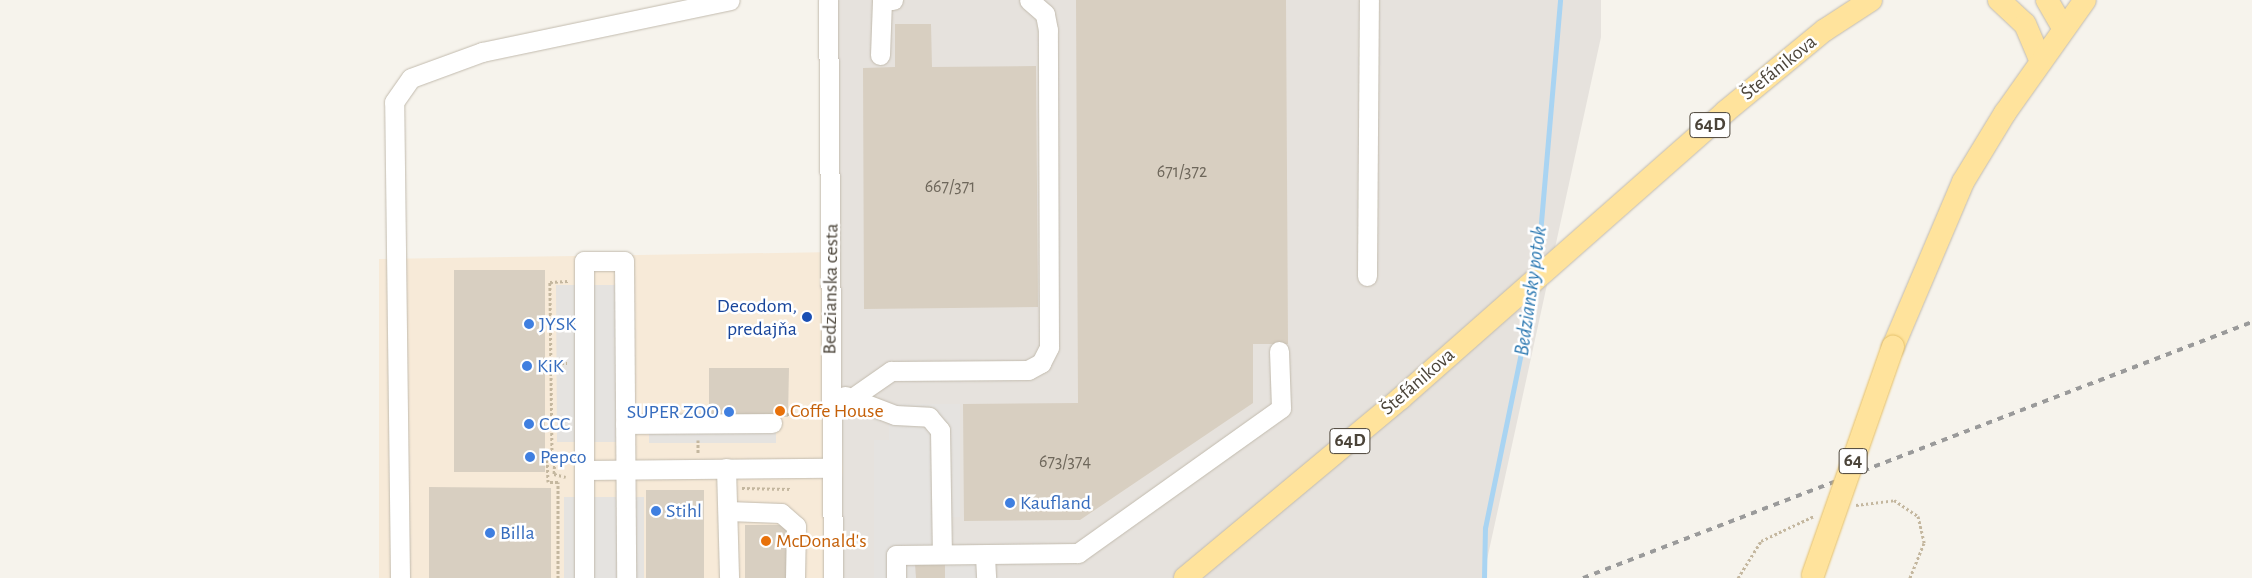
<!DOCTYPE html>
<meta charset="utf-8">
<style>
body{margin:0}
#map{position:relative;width:2252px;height:578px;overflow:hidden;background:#f6f3ec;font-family:"Alegreya Sans",sans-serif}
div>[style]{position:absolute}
.commercial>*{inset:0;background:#f7ead8}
.industrial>*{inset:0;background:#e6e2dd}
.parking>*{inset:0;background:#e5e3e0}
.stream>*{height:5px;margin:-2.5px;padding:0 2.5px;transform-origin:2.5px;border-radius:2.5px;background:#a9d4f2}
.building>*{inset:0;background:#d8cfc1}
.path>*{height:3px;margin-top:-1.5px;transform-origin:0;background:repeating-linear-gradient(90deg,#c4b79f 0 2.5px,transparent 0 5px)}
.roads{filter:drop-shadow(0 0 1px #c2bbae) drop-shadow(0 0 1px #c2bbae)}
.minor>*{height:19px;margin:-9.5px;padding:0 9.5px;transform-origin:9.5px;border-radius:9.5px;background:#fff}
.major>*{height:22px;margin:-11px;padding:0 11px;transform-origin:11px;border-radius:11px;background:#ffe39c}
.rail>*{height:4px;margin-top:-2px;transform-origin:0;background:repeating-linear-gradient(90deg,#9a9a9a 0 6px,transparent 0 12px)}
.bridges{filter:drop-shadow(0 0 1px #e6c16a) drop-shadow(0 0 1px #e6c16a)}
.major-bridge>*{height:22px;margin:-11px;padding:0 11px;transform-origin:11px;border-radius:11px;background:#ffe39c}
.dots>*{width:14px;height:14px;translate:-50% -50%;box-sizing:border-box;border:2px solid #fff;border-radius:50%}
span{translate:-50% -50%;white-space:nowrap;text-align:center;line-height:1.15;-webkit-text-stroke:5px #fff;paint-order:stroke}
.number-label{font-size:18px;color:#6e675b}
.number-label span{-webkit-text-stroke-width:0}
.shield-label span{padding:1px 4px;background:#fff;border:1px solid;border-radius:4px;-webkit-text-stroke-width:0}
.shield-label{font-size:19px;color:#4b4439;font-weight:700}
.street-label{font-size:20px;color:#4b4439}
.transit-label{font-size:20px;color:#164399}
.right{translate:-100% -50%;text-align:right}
.shop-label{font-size:20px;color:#366cbe}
.left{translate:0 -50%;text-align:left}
.food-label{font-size:20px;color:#c56008}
.water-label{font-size:21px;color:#2e7ab2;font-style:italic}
</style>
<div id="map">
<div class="commercial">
<div style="clip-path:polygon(836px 252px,843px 472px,826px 578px,379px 578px,379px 259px)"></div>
</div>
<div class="industrial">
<div style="clip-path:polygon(828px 0,1601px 0,1601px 37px,1483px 578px,826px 578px,843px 472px)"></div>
</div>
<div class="parking">
<div style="clip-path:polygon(556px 285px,616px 285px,617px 442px,557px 442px)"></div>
<div style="clip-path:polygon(889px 404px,960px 404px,960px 517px,946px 518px,950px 544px,994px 576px,1004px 578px,874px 578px,874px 440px,889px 440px)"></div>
<div style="clip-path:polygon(776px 431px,776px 443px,649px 443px,649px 432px)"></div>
<div style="clip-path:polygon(564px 497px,644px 497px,644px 578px,564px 578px)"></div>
</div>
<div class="stream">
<div style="left:1537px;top:269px;width:270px;rotate:-85.1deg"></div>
<div style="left:1484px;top:578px;width:50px;rotate:-88.9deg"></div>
<div style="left:1485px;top:528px;width:244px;rotate:-78.4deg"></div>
</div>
<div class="building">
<div style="clip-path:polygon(1076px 0,1286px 0,1288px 344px,1253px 344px,1253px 403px,1080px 520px,964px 521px,963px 404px,1078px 403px)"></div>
<div style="clip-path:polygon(895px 24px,931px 24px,932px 67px,1036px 66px,1038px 307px,864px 309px,863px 68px,895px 67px)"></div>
<div style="clip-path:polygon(454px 270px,545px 270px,545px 472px,454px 472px)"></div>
<div style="clip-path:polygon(709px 368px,789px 368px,788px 417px,709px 417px)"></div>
<div style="clip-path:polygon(429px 487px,551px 488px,551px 578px,429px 578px)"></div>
<div style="clip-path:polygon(646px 490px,704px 490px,704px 578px,646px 578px)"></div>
<div style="clip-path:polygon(745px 525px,787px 525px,786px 578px,745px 578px)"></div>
<div style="clip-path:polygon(945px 563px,945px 578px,916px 578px,915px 564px)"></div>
</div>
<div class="path">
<div style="left:551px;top:363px;width:16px"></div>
<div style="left:787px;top:414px;width:9px"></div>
<div style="left:698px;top:440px;width:14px;rotate:90deg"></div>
<div style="left:552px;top:455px;width:173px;rotate:-90.7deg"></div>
<div style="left:550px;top:282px;width:18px;rotate:-3deg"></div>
<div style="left:742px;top:488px;width:50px;rotate:1.1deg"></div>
<div style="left:1856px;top:505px;width:38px;rotate:-7deg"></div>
<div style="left:1894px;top:500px;width:29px;rotate:34deg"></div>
<div style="left:1918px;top:516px;width:28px;rotate:77deg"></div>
<div style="left:1924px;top:543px;width:38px;rotate:112deg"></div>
<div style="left:558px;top:578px;width:96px;rotate:-90deg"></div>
<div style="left:558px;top:482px;width:10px;rotate:180deg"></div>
<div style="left:548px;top:482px;width:27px;rotate:-92deg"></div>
<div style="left:547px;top:455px;width:8px;rotate:7deg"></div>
<div style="left:555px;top:456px;width:18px;rotate:93deg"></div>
<div style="left:554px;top:474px;width:12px;rotate:14deg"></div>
<div style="left:1738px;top:578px;width:44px;rotate:-58.1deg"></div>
<div style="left:1761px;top:541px;width:59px;rotate:-25.3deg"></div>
</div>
<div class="roads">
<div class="minor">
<div style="left:828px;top:0;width:578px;rotate:89.5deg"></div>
<div style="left:880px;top:55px;width:55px;rotate:-87.9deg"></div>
<div style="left:882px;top:0;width:11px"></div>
<div style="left:1367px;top:276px;width:276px;rotate:-89.6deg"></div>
<div style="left:845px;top:396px;width:53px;rotate:20.8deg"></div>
<div style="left:895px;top:415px;width:34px;rotate:3deg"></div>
<div style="left:929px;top:417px;width:17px;rotate:50deg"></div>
<div style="left:940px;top:430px;width:123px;rotate:89.1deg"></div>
<div style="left:855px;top:396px;width:44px;rotate:-34.8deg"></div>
<div style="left:891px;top:371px;width:137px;rotate:-0.4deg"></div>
<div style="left:1028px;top:370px;width:15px;rotate:-28deg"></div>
<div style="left:1041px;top:363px;width:18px;rotate:-63deg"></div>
<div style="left:1049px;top:347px;width:317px;rotate:-90.2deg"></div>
<div style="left:1048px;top:30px;width:16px;rotate:-101deg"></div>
<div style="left:1045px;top:14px;width:21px;rotate:-139deg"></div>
<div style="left:625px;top:424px;width:147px;rotate:-0.4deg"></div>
<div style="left:726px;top:468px;width:110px;rotate:88.4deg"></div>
<div style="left:584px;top:470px;width:245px;rotate:-0.5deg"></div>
<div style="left:728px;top:511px;width:53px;rotate:2.2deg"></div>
<div style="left:781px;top:513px;width:20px;rotate:41deg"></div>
<div style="left:796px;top:526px;width:52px;rotate:91.1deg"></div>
<div style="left:985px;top:556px;width:22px;rotate:87deg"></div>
<div style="left:400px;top:578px;width:476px;rotate:-90.7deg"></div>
<div style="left:394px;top:102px;width:29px;rotate:-55deg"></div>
<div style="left:411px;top:78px;width:76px;rotate:-20.1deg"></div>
<div style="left:482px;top:52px;width:253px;rotate:-11.8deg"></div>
<div style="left:584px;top:578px;width:317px;rotate:-90deg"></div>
<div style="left:584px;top:261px;width:40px"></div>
<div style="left:624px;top:261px;width:317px;rotate:89.6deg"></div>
<div style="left:896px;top:578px;width:23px;rotate:-90deg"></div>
<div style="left:896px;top:555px;width:182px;rotate:-0.6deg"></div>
<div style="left:1078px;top:553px;width:249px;rotate:-35.5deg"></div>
<div style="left:1281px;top:408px;width:57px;rotate:-92deg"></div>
</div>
<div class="major">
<div style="left:1999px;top:0;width:35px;rotate:43deg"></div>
<div style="left:2025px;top:24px;width:39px;rotate:67deg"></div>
<div style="left:2047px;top:0;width:32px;rotate:60deg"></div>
<div style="left:1893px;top:347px;width:179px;rotate:-67deg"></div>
<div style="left:1963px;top:182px;width:81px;rotate:-58.7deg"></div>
<div style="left:2005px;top:113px;width:138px;rotate:-54.7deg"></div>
<div style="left:1185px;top:578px;width:281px;rotate:-39.8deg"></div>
<div style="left:1401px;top:398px;width:432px;rotate:-41.4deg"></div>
<div style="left:1725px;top:112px;width:129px;rotate:-39.4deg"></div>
<div style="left:1825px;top:30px;width:55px;rotate:-33.1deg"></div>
</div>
</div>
<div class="rail">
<div style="left:1583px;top:578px;width:716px;rotate:-20.94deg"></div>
</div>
<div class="bridges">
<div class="major-bridge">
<div style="left:1813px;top:575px;width:242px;rotate:-70.7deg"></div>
</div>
</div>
<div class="dots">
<div style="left:807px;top:317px;background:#1a4fb4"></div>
<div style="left:529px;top:324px;background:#3f7fe0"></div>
<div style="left:527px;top:366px;background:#3f7fe0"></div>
<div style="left:780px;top:411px;background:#e8710a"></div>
<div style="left:729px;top:412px;background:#3f7fe0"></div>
<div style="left:529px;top:424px;background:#3f7fe0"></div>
<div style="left:530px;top:457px;background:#3f7fe0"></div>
<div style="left:1010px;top:503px;background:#3f7fe0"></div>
<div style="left:656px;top:511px;background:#3f7fe0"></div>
<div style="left:490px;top:533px;background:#3f7fe0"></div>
<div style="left:766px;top:541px;background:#e8710a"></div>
</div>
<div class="number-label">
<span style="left:1182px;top:172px">671/372</span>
<span style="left:950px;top:187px">667/371</span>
<span style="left:1065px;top:462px">673/374</span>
</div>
<div class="shield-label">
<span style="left:1710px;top:125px">64D</span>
<span style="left:1350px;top:441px">64D</span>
<span style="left:1853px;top:461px">64</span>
</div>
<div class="street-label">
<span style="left:1779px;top:68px;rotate:-39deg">Štefánikova</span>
<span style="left:831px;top:289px;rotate:-89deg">Bedzianska cesta</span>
<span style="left:1418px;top:382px;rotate:-41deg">Štefánikova</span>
</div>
<div class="transit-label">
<span class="right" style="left:797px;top:318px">Decodom,<br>predajňa</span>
</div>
<div class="shop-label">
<span class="left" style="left:539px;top:324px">JYSK</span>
<span class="left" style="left:537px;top:366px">KiK</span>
<span class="right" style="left:719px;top:412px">SUPER ZOO</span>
<span class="left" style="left:539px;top:424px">CCC</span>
<span class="left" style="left:540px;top:457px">Pepco</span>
<span class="left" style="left:1020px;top:503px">Kaufland</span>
<span class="left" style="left:666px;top:511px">Stihl</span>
<span class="left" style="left:500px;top:533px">Billa</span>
</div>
<div class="food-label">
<span class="left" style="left:790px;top:411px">Coffe House</span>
<span class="left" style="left:776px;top:541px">McDonald's</span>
</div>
<div class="water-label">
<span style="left:1531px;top:291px;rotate:-82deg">Bedziansky potok</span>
</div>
</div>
